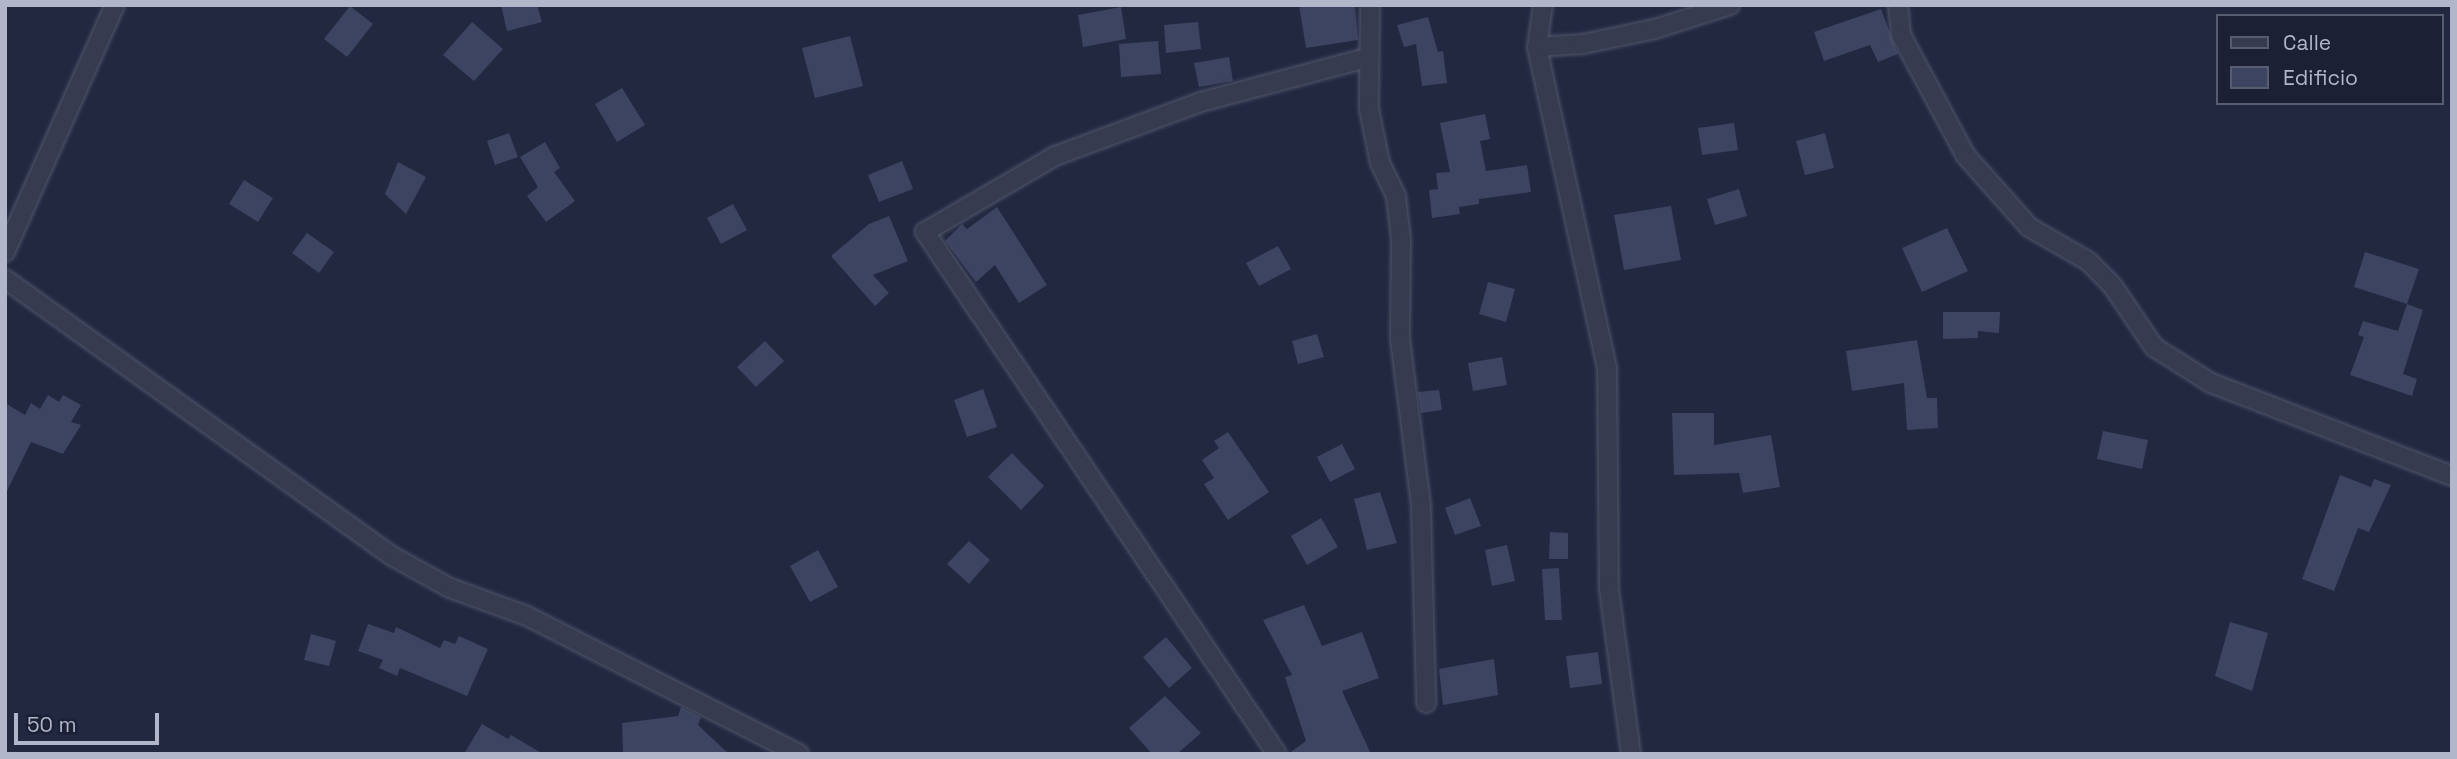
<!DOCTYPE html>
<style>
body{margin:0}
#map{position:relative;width:2457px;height:759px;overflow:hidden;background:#212840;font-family:"Space Grotesk",sans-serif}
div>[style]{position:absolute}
.building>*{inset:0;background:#3d4461}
.roads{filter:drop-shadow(0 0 2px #51566b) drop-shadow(0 0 2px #51566b)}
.street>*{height:18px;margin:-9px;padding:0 9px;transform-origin:9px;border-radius:9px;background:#363b50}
span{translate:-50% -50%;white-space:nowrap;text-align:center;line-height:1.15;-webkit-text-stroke:5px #1b2035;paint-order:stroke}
.frame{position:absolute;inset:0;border:7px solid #b2b6cb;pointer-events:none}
.legend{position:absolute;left:2216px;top:14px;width:228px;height:91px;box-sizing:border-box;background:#1b2035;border:2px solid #575c71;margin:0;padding:9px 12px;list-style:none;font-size:21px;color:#b2b6cb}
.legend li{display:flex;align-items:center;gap:14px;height:35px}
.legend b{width:35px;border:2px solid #575c71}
.scale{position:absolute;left:14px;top:713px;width:145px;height:32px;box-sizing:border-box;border:4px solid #b2b6cb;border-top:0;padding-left:9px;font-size:21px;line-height:24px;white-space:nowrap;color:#b2b6cb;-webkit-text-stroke:5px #1b2035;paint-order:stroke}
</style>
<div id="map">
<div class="building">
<div style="clip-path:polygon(501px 5px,537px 5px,542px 22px,507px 31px)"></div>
<div style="clip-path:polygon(1299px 5px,1355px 5px,1358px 40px,1306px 48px)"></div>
<div style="clip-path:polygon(350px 6px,373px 24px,347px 57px,324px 39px)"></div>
<div style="clip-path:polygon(1121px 7px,1126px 39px,1083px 47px,1078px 15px)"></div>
<div style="clip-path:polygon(1881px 9px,1898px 54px,1878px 62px,1870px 45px,1824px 61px,1814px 32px)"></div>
<div style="clip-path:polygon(1428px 17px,1438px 52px,1443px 51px,1447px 83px,1422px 86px,1416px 44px,1404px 47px,1397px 25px)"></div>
<div style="clip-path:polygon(472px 22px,503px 49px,474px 81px,443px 55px)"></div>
<div style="clip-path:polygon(1198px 22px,1201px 49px,1166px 53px,1164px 25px)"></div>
<div style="clip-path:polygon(850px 36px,863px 86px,815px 98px,802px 48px)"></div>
<div style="clip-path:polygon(1158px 41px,1161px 74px,1121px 77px,1119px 44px)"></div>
<div style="clip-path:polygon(1229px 57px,1233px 81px,1199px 87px,1194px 63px)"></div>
<div style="clip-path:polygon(622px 88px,645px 125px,617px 142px,595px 104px)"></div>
<div style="clip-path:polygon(1485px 114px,1490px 139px,1480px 141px,1486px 171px,1527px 165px,1531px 192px,1479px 199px,1479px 204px,1459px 207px,1460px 214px,1432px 218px,1429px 190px,1438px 189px,1436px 173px,1450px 172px,1440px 123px)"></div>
<div style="clip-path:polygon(1734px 123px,1738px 150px,1702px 155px,1698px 128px)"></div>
<div style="clip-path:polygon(509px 133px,518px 157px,495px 165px,487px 141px)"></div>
<div style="clip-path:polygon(1825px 133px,1834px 168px,1805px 175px,1796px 141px)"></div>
<div style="clip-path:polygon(545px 142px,560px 168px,554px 172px,575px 201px,546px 222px,527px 196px,538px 187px,520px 157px)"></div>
<div style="clip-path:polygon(902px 161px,913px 189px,879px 202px,868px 175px)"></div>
<div style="clip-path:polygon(398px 162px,426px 177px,406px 214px,385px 194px)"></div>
<div style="clip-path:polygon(244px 180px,273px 198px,258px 222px,229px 204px)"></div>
<div style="clip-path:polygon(1739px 189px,1747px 216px,1715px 225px,1707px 199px)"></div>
<div style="clip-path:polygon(733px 204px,747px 230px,721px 244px,707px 218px)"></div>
<div style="clip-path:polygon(1671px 206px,1681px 260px,1624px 270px,1614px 215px)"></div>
<div style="clip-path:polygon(997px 207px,1047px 285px,1019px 303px,995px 265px,976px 282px,945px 241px,962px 224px,967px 229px)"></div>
<div style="clip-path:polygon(889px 216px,908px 261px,873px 275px,889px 293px,875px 306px,831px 256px,869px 224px)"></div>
<div style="clip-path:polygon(1947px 228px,1968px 271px,1922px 292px,1902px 248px)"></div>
<div style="clip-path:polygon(307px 233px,334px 252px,319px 273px,292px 253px)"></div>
<div style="clip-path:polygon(1278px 246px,1291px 269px,1259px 286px,1246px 263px)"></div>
<div style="clip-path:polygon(2365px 252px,2419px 269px,2407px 304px,2354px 287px)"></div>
<div style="clip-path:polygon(1488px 282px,1515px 289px,1506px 322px,1479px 314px)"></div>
<div style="clip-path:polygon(2407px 304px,2423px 310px,2403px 374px,2417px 379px,2412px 396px,2350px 375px,2364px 337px,2358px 335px,2363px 321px,2398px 331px)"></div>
<div style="clip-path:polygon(1943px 312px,2000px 312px,1999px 333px,1978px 331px,1978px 338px,1943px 339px)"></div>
<div style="clip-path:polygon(1317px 334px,1324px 357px,1298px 364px,1292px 341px)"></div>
<div style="clip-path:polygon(1917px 340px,1927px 398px,1937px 398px,1938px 428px,1907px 430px,1904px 383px,1852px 391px,1846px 351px)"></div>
<div style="clip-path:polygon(765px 341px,784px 361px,756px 387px,737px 367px)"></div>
<div style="clip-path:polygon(1502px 357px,1507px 385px,1473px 391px,1468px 363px)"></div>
<div style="clip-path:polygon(983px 389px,997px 427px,967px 437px,954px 400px)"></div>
<div style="clip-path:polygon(1439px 390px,1442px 410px,1421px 413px,1418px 392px)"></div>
<div style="clip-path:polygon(48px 395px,59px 402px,63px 395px,81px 405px,71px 422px,81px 425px,63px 454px,31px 442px,5px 495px,5px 403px,25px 415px,31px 403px,40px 409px)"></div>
<div style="clip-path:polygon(1672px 413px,1714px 413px,1714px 445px,1771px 435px,1780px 487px,1743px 493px,1739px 473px,1674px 475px)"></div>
<div style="clip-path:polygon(2103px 431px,2148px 440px,2142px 469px,2097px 459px)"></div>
<div style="clip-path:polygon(1228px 432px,1269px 492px,1228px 520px,1204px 484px,1214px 478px,1202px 460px,1219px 448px,1214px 441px)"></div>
<div style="clip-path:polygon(1342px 444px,1355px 469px,1330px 482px,1317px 457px)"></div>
<div style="clip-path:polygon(1012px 453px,1044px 486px,1021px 510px,988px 477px)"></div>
<div style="clip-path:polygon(2340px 475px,2371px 487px,2374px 479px,2391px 485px,2369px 532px,2358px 528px,2334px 591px,2302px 579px)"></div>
<div style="clip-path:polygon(1380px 492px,1397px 543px,1367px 550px,1354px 499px)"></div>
<div style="clip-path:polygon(1470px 498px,1481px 526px,1455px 535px,1445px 508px)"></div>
<div style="clip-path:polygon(1321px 518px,1338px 547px,1307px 565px,1291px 536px)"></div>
<div style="clip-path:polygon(1550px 532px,1568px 533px,1568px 559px,1549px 559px)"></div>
<div style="clip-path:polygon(969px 541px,990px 560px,969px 584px,947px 564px)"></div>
<div style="clip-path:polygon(1507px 545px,1515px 581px,1492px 586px,1485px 550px)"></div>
<div style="clip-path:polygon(818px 550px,838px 587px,810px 602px,790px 566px)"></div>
<div style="clip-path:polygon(1559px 568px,1562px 620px,1545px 620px,1542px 569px)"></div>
<div style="clip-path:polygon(1304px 605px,1322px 646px,1362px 632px,1379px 678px,1342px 691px,1371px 754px,1288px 754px,1306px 741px,1285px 677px,1292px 675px,1263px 620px)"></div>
<div style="clip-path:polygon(2230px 622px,2268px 633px,2252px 691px,2215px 676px)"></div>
<div style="clip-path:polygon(368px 624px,394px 633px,396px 627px,440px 648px,444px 640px,455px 644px,459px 636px,488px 649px,467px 696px,400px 668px,397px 676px,379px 668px,383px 660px,358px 651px)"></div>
<div style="clip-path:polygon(311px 634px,336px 641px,329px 666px,304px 660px)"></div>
<div style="clip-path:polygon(1166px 637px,1192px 668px,1169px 688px,1143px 657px)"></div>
<div style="clip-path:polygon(1598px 652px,1602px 684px,1570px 688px,1566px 656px)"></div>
<div style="clip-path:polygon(1494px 659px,1498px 695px,1443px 705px,1439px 669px)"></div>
<div style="clip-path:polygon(1165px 696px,1201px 733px,1177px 754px,1152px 754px,1129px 728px)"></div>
<div style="clip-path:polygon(681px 707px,701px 717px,698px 725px,729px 754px,623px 752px,622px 723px,678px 716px)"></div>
<div style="clip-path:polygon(482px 724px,508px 739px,511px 735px,543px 754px,464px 754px)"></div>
</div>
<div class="roads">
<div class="street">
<div style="left:1370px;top:5px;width:104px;rotate:90.6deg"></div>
<div style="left:1369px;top:109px;width:55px;rotate:78.5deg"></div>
<div style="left:1380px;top:163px;width:37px;rotate:64deg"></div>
<div style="left:1396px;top:196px;width:43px;rotate:83.4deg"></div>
<div style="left:1401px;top:239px;width:100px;rotate:90.6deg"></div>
<div style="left:1400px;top:339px;width:168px;rotate:82.8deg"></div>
<div style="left:1421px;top:506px;width:197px;rotate:88.5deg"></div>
<div style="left:1543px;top:5px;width:42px;rotate:98.1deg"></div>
<div style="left:1537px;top:47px;width:328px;rotate:77.7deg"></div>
<div style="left:1607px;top:367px;width:222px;rotate:89.5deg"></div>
<div style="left:1609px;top:589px;width:166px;rotate:82.4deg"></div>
<div style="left:1898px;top:5px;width:30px;rotate:84deg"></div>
<div style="left:1901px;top:35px;width:137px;rotate:61.8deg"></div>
<div style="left:1966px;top:156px;width:95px;rotate:48.4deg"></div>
<div style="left:2029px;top:227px;width:68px;rotate:30deg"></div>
<div style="left:2088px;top:261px;width:34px;rotate:45deg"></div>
<div style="left:2112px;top:285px;width:75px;rotate:55.9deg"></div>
<div style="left:2154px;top:347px;width:67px;rotate:32.3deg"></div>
<div style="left:2211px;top:383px;width:258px;rotate:21.1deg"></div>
<div style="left:1537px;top:47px;width:46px;rotate:-3.7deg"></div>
<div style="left:1583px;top:44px;width:74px;rotate:-11.8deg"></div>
<div style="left:1655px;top:29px;width:79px;rotate:-17.7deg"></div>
<div style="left:5px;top:252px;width:270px;rotate:-66deg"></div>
<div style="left:5px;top:279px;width:478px;rotate:35.6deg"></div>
<div style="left:394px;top:557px;width:64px;rotate:29deg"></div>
<div style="left:450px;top:588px;width:82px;rotate:20deg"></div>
<div style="left:527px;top:616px;width:305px;rotate:26.9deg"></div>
<div style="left:1277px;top:754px;width:630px;rotate:-123.99deg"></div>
<div style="left:925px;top:232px;width:151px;rotate:-30.3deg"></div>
<div style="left:1055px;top:156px;width:156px;rotate:-20.3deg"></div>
<div style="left:1201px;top:102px;width:171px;rotate:-14.9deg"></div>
</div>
</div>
<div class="frame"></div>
<ul class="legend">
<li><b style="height:9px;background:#363b50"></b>Calle</li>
<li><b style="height:19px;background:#3d4461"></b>Edificio</li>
</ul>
<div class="scale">50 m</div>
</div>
